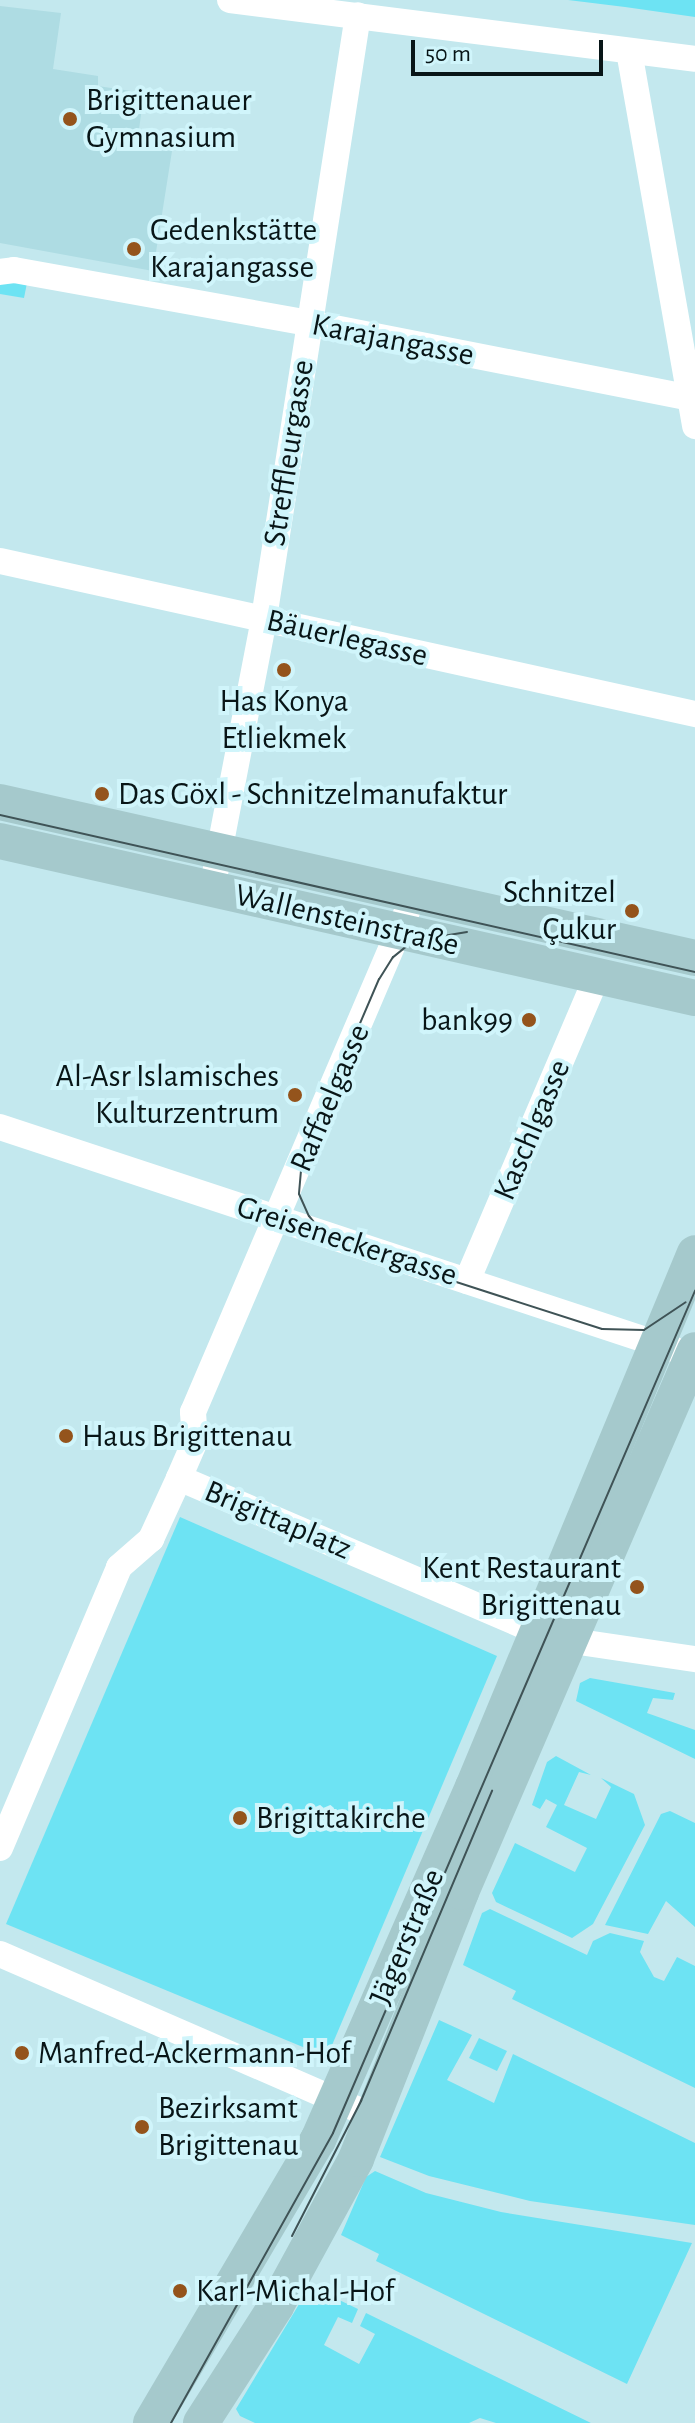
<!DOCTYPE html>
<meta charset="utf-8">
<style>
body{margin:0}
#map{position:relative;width:695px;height:2423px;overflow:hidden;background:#c3e8ee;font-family:"Alegreya Sans",sans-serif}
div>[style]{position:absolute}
.built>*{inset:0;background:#aedce3}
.green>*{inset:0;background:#6de3f3}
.street>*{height:26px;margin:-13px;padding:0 13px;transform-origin:13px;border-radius:13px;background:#fff}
.secondary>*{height:36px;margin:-18px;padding:0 18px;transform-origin:18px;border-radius:18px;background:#a5c9cc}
.tram>*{height:2px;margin:-1px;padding:0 1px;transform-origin:1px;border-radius:1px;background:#3f5356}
.dots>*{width:22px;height:22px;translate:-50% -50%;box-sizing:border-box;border:4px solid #d0f5fb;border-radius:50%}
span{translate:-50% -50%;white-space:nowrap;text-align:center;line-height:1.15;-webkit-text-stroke:8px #d0f5fb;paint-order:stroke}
.poi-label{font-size:32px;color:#081517}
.left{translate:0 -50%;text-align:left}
.right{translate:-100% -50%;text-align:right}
.street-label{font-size:32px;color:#081517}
.scale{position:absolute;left:411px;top:40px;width:192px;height:36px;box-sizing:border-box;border:4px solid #081517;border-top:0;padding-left:10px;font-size:24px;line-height:28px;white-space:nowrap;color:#081517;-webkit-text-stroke:6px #d0f5fb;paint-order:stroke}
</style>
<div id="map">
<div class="built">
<div style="clip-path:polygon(0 6px,61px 13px,53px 69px,98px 76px,98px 86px,144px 93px,137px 144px,172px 151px,153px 271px,0 243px)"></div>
</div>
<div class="green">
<div style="clip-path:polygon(568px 0,695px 0,695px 17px,625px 7px)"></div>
<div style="clip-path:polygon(0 283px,27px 283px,24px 298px,0 294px)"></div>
<div style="clip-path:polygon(180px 1517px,497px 1656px,327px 2057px,6px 1924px)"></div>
<div style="clip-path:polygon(590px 1678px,675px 1693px,673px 1700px,653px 1698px,647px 1713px,695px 1730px,695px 1759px,576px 1701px,580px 1683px)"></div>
<div style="clip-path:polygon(556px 1756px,591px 1775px,579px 1772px,564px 1805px,596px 1819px,611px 1787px,601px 1778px,634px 1794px,645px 1825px,593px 1924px,572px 1938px,496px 1902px,492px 1893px,515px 1843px,575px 1872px,587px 1848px,546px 1827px,557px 1805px,546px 1799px,540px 1809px,532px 1805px,547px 1762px)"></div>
<div style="clip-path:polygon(670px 1811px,695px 1823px,695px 1927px,666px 1901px,648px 1934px,605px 1925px,661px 1814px)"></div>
<div style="clip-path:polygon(490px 1909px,587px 1955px,593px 1941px,610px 1933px,644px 1941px,640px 1952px,654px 1977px,664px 1981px,677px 1957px,695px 1966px,695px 2088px,512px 1999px,516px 1991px,463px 1965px,482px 1913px)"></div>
<div style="clip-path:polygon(439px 2020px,472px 2035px,447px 2080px,494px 2103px,513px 2054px,695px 2143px,695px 2225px,530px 2201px,429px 2176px,380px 2157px)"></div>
<div style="clip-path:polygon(479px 2038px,507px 2051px,497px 2071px,469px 2058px)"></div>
<div style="clip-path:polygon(375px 2171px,426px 2193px,501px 2212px,692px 2243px,627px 2384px,376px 2261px,379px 2254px,341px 2235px,366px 2177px)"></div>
<div style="clip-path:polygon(310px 2286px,358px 2309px,352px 2323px,338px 2317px,324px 2345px,359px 2364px,375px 2334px,360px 2326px,366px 2313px,591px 2423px,496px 2423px,480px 2418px,469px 2423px,255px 2423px,240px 2416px,236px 2409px)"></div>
</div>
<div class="street">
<div style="left:230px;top:0;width:469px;rotate:7.2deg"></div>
<div style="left:629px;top:51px;width:381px;rotate:80deg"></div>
<div style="left:0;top:272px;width:14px;rotate:-8deg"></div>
<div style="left:14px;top:270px;width:300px;rotate:10.2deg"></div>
<div style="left:309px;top:323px;width:393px;rotate:11.1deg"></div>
<div style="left:0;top:561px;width:712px;rotate:12.42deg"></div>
<div style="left:212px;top:889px;width:276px;rotate:-79.1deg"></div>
<div style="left:264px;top:618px;width:610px;rotate:-81.14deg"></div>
<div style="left:0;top:1127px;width:709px;rotate:18.26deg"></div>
<div style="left:467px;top:1281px;width:328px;rotate:-66.9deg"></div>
<div style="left:179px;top:1478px;width:406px;rotate:23.2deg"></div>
<div style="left:552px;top:1638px;width:145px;rotate:8.4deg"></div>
<div style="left:0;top:1848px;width:305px;rotate:-67deg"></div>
<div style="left:119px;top:1567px;width:43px;rotate:-41.2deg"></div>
<div style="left:151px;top:1539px;width:67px;rotate:-65.3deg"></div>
<div style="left:179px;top:1478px;width:40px;rotate:-66.6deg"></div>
<div style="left:195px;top:1441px;width:29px;rotate:-94deg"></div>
<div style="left:193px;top:1412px;width:562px;rotate:-66.85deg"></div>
<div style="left:0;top:1954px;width:404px;rotate:23.5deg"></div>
</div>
<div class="secondary">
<div style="left:0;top:802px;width:712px;rotate:12.65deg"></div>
<div style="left:0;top:841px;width:713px;rotate:12.73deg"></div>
<div style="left:151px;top:2423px;width:329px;rotate:-59.5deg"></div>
<div style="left:318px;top:2140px;width:386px;rotate:-66.3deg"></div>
<div style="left:473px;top:1787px;width:578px;rotate:-67.43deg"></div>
<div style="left:201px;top:2423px;width:139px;rotate:-57.3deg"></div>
<div style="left:276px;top:2306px;width:167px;rotate:-61.4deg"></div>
<div style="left:356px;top:2159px;width:287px;rotate:-68.5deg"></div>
<div style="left:461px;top:1892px;width:590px;rotate:-66.65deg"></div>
</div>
<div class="tram">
<div style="left:0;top:815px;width:713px;rotate:12.73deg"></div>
<div style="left:467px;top:932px;width:55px;rotate:170.5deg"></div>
<div style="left:413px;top:941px;width:26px;rotate:141deg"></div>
<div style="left:393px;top:957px;width:26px;rotate:122deg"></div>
<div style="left:379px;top:979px;width:196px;rotate:113.2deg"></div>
<div style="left:302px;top:1159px;width:35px;rotate:95deg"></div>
<div style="left:299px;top:1194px;width:24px;rotate:66deg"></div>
<div style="left:309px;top:1216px;width:21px;rotate:51deg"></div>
<div style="left:322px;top:1232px;width:30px;rotate:30deg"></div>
<div style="left:348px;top:1247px;width:267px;rotate:17.9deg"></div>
<div style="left:602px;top:1329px;width:42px;rotate:1.4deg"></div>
<div style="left:644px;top:1330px;width:50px;rotate:-33.7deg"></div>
<div style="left:292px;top:2236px;width:152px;rotate:-62.9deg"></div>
<div style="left:361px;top:2101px;width:337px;rotate:-67.1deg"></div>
<div style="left:171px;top:2423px;width:332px;rotate:-60.8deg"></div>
<div style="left:333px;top:2133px;width:917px;rotate:-66.74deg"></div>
</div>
<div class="dots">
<div style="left:70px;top:119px;background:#94541c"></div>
<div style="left:134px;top:249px;background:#94541c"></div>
<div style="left:284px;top:670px;background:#94541c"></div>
<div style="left:102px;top:794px;background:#94541c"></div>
<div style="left:632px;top:911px;background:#94541c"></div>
<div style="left:529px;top:1020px;background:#94541c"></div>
<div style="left:295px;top:1095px;background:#94541c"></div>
<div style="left:66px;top:1436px;background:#94541c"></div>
<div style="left:637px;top:1587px;background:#94541c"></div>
<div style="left:240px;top:1818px;background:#94541c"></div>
<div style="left:22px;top:2053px;background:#94541c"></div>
<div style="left:142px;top:2127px;background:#94541c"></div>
<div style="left:180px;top:2291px;background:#94541c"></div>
</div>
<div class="poi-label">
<span class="left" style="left:86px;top:119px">Brigittenauer<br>Gymnasium</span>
<span class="left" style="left:150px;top:249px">Gedenkstätte<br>Karajangasse</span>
<span style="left:284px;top:720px">Has Konya<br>Etliekmek</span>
<span class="left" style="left:118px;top:794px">Das Göxl - Schnitzelmanufaktur</span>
<span class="right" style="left:616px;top:911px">Schnitzel<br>Çukur</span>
<span class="right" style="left:513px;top:1020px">bank99</span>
<span class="right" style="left:279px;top:1095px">Al-Asr Islamisches<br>Kulturzentrum</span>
<span class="left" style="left:82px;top:1436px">Haus Brigittenau</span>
<span class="right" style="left:621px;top:1587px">Kent Restaurant<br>Brigittenau</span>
<span class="left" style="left:256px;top:1818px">Brigittakirche</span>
<span class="left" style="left:38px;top:2053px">Manfred-Ackermann-Hof</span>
<span class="left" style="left:158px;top:2127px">Bezirksamt<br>Brigittenau</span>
<span class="left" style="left:196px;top:2291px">Karl-Michal-Hof</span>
</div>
<div class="street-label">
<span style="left:393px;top:340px;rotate:11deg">Karajangasse</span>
<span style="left:289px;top:453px;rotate:-81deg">Streffleurgasse</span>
<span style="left:347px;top:638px;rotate:13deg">Bäuerlegasse</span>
<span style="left:347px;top:920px;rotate:13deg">Wallensteinstraße</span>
<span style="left:330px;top:1098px;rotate:-67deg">Raffaelgasse</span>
<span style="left:532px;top:1130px;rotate:-67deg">Kaschlgasse</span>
<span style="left:347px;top:1241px;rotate:18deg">Greiseneckergasse</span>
<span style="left:278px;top:1520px;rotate:23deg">Brigittaplatz</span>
<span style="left:407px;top:1937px;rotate:-67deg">Jägerstraße</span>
</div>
<div class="scale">50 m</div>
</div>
